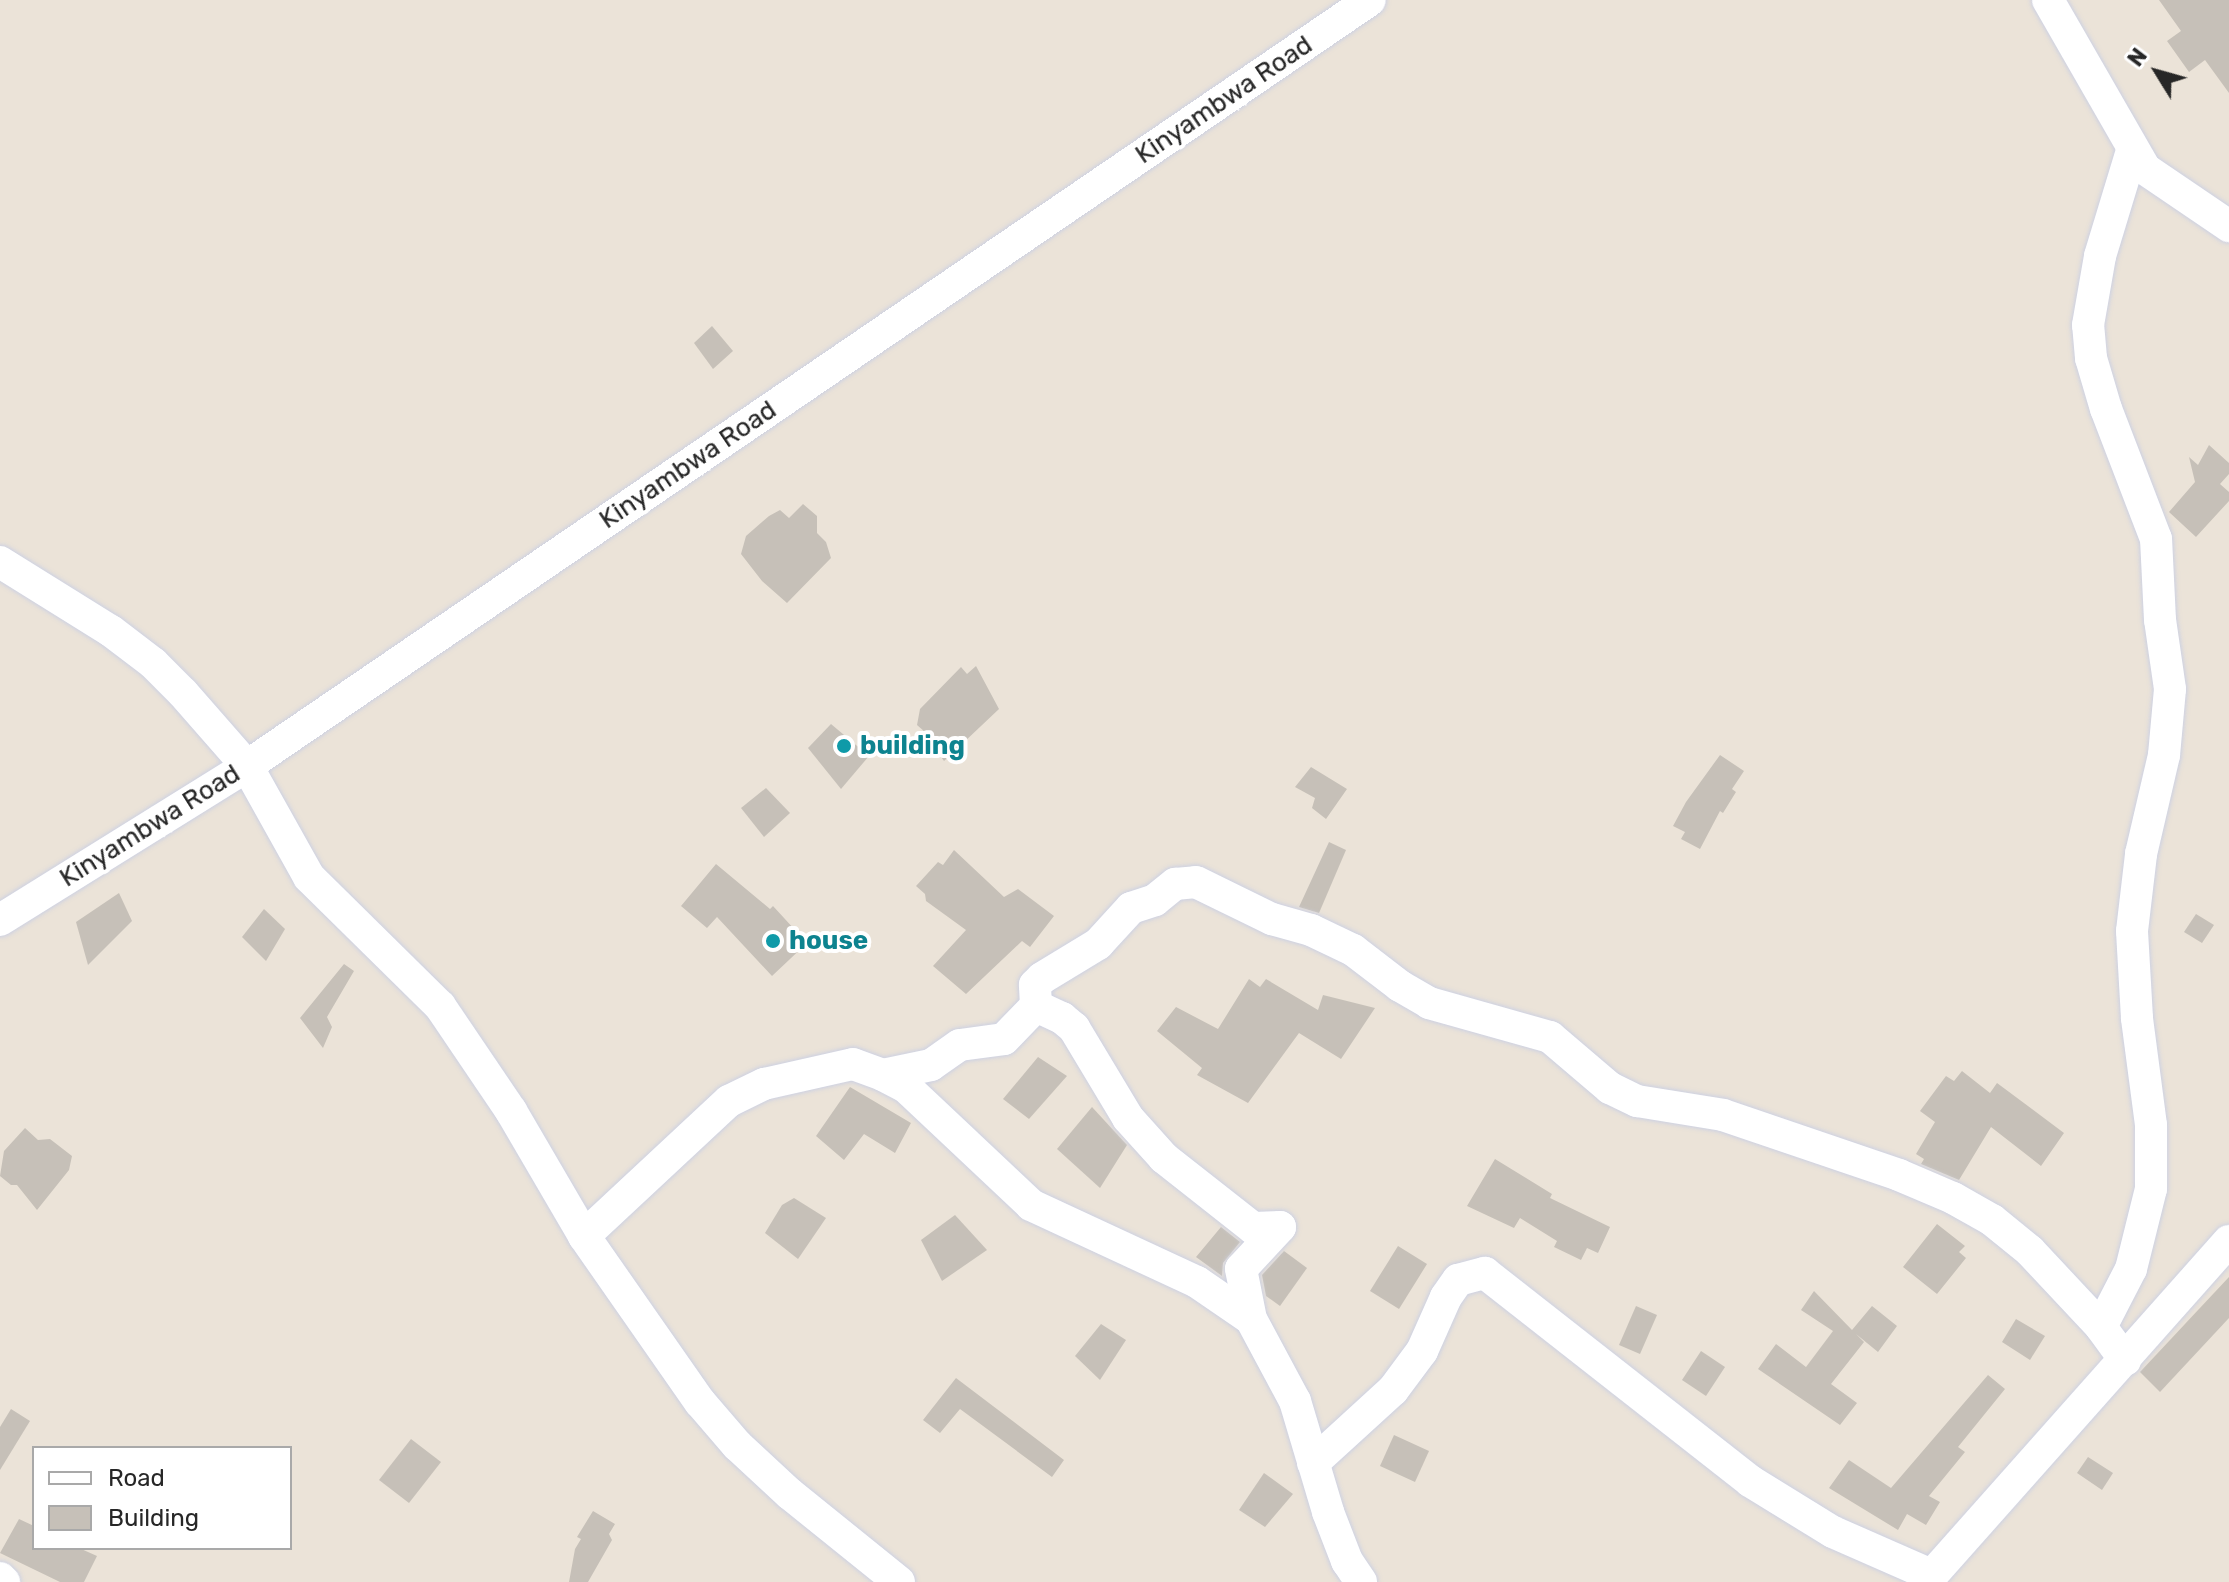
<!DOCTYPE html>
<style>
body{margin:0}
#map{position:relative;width:2229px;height:1582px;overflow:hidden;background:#ebe3d8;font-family:Rubik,sans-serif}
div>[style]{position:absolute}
.building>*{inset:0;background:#c6c0b8}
.roads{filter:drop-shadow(0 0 2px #cdd1e2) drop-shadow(0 0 2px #cdd1e2)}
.minor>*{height:32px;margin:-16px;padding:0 16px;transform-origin:16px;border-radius:16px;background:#fff}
.dots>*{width:22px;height:22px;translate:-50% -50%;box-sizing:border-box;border:4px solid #fff;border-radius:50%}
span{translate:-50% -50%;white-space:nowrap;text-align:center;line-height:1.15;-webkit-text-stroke:8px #fff;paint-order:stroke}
.street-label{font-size:26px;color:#272727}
.culture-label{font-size:26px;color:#0d838f;font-weight:700}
.left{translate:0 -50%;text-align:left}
.legend{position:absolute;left:32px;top:1446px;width:260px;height:104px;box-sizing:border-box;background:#fff;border:2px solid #a9a9a9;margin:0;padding:10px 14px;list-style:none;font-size:24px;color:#272727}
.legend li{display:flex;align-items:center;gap:16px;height:40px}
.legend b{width:40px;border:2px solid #a9a9a9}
.north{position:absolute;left:2117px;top:32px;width:80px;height:80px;-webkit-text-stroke:6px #fff;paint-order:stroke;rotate:307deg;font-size:22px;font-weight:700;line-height:32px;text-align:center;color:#272727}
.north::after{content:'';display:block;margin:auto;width:28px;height:36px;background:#272727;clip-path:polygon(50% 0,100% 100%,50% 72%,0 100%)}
</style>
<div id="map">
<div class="building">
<div style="clip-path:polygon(2159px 0,2229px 0,2229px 93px,2205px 60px,2189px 72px,2167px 41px,2181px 31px)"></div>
<div style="clip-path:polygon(712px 326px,733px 351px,713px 369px,694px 343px)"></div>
<div style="clip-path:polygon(2209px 445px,2229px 463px,2229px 474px,2220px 484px,2229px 492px,2229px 501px,2196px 537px,2169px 512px,2195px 482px,2189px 457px,2198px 465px)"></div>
<div style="clip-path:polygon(803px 504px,817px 516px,817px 533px,826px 542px,831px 558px,787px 603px,762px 581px,741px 554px,746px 536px,769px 516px,780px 510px,789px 518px)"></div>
<div style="clip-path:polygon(976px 666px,999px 709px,944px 761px,931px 743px,934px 740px,917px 725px,920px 709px,961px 667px,967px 674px)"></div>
<div style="clip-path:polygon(831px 724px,869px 756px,841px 789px,808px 748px)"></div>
<div style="clip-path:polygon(1720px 755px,1744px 771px,1732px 789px,1736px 792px,1723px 813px,1720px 811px,1700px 849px,1681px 839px,1685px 832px,1673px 826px,1686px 802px)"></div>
<div style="clip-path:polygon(1311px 767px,1347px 789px,1326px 819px,1312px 808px,1315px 798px,1295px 787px)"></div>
<div style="clip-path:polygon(766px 788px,790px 813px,764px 837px,741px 808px)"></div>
<div style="clip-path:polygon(1329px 842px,1346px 850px,1319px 913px,1299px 907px)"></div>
<div style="clip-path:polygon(954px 850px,1004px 897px,1018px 889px,1054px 916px,1030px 947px,1022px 941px,966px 994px,933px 966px,966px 930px,926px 901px,925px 894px,916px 886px,938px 862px,943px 865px)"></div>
<div style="clip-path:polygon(716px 864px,770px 909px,773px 906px,807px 943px,772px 976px,717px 917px,707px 928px,681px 906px)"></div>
<div style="clip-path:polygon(119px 893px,132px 921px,88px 965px,76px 922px)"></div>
<div style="clip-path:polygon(264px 909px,285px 929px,266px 961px,242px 937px)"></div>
<div style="clip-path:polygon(2196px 914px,2214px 925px,2202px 943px,2184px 932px)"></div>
<div style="clip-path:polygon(344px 964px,354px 971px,327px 1017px,332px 1027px,323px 1048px,300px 1018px)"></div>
<div style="clip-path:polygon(1249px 979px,1260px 987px,1266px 979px,1318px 1010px,1323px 995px,1375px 1008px,1341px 1059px,1299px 1033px,1248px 1103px,1197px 1075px,1202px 1068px,1157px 1031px,1176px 1007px,1218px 1029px)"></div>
<div style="clip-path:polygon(1038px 1057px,1067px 1076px,1029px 1119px,1003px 1099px)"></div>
<div style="clip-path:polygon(1962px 1071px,1990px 1093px,1997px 1083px,2064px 1133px,2041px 1166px,1991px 1127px,1959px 1180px,1921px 1164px,1924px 1159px,1916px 1154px,1935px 1122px,1920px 1111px,1946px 1076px,1954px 1081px)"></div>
<div style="clip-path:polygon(850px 1087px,911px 1123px,895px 1153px,864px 1134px,844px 1160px,816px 1136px)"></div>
<div style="clip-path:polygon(1092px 1107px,1127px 1145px,1100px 1188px,1057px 1149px)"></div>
<div style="clip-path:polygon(25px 1128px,38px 1140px,50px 1139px,72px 1156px,69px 1170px,37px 1210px,17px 1185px,11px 1185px,0 1176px,4px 1151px)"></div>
<div style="clip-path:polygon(1495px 1159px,1552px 1194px,1550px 1198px,1610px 1227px,1598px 1253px,1587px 1248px,1581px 1260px,1554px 1247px,1557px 1241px,1520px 1218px,1514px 1228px,1467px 1206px)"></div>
<div style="clip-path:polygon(794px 1198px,826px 1218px,798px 1259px,765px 1233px,782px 1205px)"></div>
<div style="clip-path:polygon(955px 1215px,987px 1250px,942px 1281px,921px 1240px)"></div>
<div style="clip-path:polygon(1937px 1224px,1965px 1246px,1959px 1252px,1966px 1258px,1937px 1294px,1903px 1267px)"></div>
<div style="clip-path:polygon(1221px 1227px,1240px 1242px,1223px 1263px,1222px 1276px,1196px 1257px)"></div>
<div style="clip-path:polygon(1398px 1246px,1427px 1264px,1399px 1309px,1370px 1291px)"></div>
<div style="clip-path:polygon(1284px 1251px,1307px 1268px,1280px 1306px,1266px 1296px,1262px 1275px)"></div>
<div style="clip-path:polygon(2229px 1277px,2229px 1318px,2160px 1392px,2140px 1372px)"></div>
<div style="clip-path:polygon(1814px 1291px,1852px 1330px,1872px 1306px,1897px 1326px,1878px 1352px,1856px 1334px,1864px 1342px,1831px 1384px,1857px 1403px,1840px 1425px,1758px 1369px,1776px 1344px,1806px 1367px,1833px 1331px,1801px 1310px)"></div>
<div style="clip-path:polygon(1636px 1306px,1657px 1315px,1640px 1354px,1619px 1345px)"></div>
<div style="clip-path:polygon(2016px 1319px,2045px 1336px,2030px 1360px,2002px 1342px)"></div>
<div style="clip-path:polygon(1101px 1324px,1126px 1340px,1100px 1380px,1075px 1356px)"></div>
<div style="clip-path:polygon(1701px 1351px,1725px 1367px,1706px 1396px,1682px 1380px)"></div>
<div style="clip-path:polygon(1988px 1375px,2005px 1389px,1958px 1447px,1965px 1452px,1929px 1496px,1940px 1502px,1926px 1525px,1907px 1514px,1898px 1530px,1829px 1488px,1849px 1460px,1891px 1488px)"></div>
<div style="clip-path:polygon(956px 1378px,1064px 1460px,1052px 1477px,960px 1409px,940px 1433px,923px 1420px)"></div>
<div style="clip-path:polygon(11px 1409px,30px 1421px,0 1470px,0 1427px)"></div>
<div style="clip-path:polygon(1394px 1435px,1429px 1451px,1415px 1482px,1380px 1466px)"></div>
<div style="clip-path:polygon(411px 1439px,441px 1462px,409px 1503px,379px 1480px)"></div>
<div style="clip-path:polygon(2088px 1457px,2113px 1473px,2102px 1490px,2077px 1473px)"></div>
<div style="clip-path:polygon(1264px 1473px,1293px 1494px,1265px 1527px,1239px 1510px)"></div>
<div style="clip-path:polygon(593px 1511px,615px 1524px,609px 1534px,612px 1540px,588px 1582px,569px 1582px,575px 1549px,581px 1539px,577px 1537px)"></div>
<div style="clip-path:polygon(19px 1519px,34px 1526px,34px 1548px,79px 1548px,97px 1556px,84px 1582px,60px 1582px,0 1553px)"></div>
</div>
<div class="roads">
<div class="minor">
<div style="left:2048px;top:0;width:195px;rotate:60.1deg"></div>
<div style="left:2145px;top:169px;width:102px;rotate:34.2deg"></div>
<div style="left:0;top:562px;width:131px;rotate:31.9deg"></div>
<div style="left:111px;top:631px;width:53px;rotate:37.3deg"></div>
<div style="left:153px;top:663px;width:42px;rotate:45deg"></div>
<div style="left:183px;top:693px;width:97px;rotate:48.8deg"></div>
<div style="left:247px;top:766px;width:127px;rotate:60.8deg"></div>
<div style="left:309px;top:877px;width:184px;rotate:44.6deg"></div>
<div style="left:440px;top:1006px;width:127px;rotate:55.9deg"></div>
<div style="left:511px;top:1111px;width:145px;rotate:59.7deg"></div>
<div style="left:584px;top:1236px;width:203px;rotate:55.1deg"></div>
<div style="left:700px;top:1402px;width:57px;rotate:49.3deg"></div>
<div style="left:737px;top:1445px;width:72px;rotate:42.8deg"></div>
<div style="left:790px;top:1494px;width:140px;rotate:38.9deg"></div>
<div style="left:0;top:920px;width:291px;rotate:-31.9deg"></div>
<div style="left:247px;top:766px;width:1359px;rotate:-34.3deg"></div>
<div style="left:1036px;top:1006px;width:21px;rotate:-93deg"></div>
<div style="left:1035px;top:985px;width:10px;rotate:-45deg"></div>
<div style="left:1042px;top:978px;width:66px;rotate:-31.3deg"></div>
<div style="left:1098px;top:944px;width:49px;rotate:-47.5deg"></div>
<div style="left:1131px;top:908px;width:25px;rotate:-18deg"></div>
<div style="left:1155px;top:900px;width:26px;rotate:-39deg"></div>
<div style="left:1175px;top:884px;width:21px;rotate:-5deg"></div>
<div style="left:1196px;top:882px;width:85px;rotate:26deg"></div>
<div style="left:1272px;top:919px;width:41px;rotate:15.8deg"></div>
<div style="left:1311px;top:930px;width:47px;rotate:25.5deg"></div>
<div style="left:1353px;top:950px;width:59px;rotate:37.5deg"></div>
<div style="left:1400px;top:986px;width:34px;rotate:30deg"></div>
<div style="left:1429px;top:1003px;width:126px;rotate:15.7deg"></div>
<div style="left:1550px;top:1037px;width:79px;rotate:40.4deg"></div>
<div style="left:1610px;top:1088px;width:30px;rotate:26deg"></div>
<div style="left:1637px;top:1101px;width:87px;rotate:9.2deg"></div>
<div style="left:1723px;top:1115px;width:186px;rotate:18.8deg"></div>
<div style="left:1899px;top:1175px;width:59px;rotate:23.1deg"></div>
<div style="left:1953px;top:1198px;width:45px;rotate:29.4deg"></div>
<div style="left:1992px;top:1220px;width:49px;rotate:39.2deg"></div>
<div style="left:2030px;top:1251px;width:104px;rotate:46.9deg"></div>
<div style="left:2101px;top:1327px;width:41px;rotate:54deg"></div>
<div style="left:883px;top:1075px;width:49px;rotate:-11.8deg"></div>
<div style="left:931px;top:1065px;width:35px;rotate:-35deg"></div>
<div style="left:960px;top:1045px;width:44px;rotate:-7.8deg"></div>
<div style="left:1004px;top:1039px;width:46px;rotate:-45.9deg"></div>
<div style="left:1036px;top:1006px;width:29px;rotate:25deg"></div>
<div style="left:1062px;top:1018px;width:16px;rotate:40deg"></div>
<div style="left:1074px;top:1028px;width:105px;rotate:59deg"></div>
<div style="left:1128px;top:1118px;width:54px;rotate:48deg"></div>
<div style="left:1164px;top:1158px;width:113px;rotate:38.2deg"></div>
<div style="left:1253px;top:1228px;width:27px;rotate:-2deg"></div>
<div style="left:1280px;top:1227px;width:57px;rotate:132.9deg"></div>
<div style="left:1241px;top:1269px;width:51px;rotate:78.7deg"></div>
<div style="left:584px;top:1236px;width:198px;rotate:-43deg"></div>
<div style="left:729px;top:1101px;width:39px;rotate:-26deg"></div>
<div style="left:764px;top:1084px;width:91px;rotate:-12.7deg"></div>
<div style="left:853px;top:1064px;width:32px;rotate:20deg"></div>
<div style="left:883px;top:1075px;width:26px;rotate:28deg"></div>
<div style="left:906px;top:1087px;width:172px;rotate:43.3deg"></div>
<div style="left:1031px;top:1205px;width:183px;rotate:24.9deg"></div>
<div style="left:1197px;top:1282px;width:65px;rotate:34.4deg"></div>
<div style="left:1251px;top:1319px;width:93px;rotate:61.8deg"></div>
<div style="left:1295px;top:1401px;width:116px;rotate:73.4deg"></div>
<div style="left:1328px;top:1512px;width:53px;rotate:68.8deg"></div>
<div style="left:1347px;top:1561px;width:25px;rotate:56deg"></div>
<div style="left:2101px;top:1327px;width:65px;rotate:-62.7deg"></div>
<div style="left:2131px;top:1269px;width:82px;rotate:-76deg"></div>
<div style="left:2151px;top:1189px;width:64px;rotate:-90deg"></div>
<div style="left:2151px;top:1125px;width:108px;rotate:-97.5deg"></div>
<div style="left:2137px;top:1018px;width:87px;rotate:-93.3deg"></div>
<div style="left:2132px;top:931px;width:78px;rotate:-83.3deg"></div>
<div style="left:2141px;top:854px;width:102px;rotate:-76.9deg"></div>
<div style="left:2164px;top:755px;width:66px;rotate:-84.8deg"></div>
<div style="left:2170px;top:689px;width:70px;rotate:-98.2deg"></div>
<div style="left:2160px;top:620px;width:81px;rotate:-92.8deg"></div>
<div style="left:2156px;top:539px;width:139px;rotate:-111deg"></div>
<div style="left:2106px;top:409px;width:53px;rotate:-106.4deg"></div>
<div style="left:2091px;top:358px;width:33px;rotate:-95deg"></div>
<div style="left:2088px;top:325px;width:70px;rotate:-80.1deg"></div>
<div style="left:2100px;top:256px;width:110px;rotate:-73.1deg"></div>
<div style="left:1313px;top:1463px;width:108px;rotate:-42.4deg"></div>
<div style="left:1393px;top:1390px;width:49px;rotate:-53.4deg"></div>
<div style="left:1422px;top:1351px;width:59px;rotate:-66deg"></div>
<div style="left:1446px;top:1297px;width:21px;rotate:-55deg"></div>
<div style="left:1458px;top:1280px;width:28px;rotate:-15deg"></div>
<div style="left:1485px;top:1273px;width:337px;rotate:38.1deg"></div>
<div style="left:1750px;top:1481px;width:97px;rotate:31.6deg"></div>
<div style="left:1833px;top:1532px;width:107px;rotate:23.7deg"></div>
<div style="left:0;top:1578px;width:6px;rotate:45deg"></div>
<div style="left:1926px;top:1582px;width:456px;rotate:-48.4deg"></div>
</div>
</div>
<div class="dots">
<div style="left:844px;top:746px;background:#0f9aa8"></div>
<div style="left:773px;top:941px;background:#0f9aa8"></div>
</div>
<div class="street-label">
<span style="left:1224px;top:100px;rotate:-34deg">Kinyambwa Road</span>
<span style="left:688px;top:465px;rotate:-34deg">Kinyambwa Road</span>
<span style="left:150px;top:826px;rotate:-32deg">Kinyambwa Road</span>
</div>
<div class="culture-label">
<span class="left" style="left:860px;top:746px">building</span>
<span class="left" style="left:789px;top:941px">house</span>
</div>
<ul class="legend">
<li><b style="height:10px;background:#fff"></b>Road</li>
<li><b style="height:22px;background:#c6c0b8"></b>Building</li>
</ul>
<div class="north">N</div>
</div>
